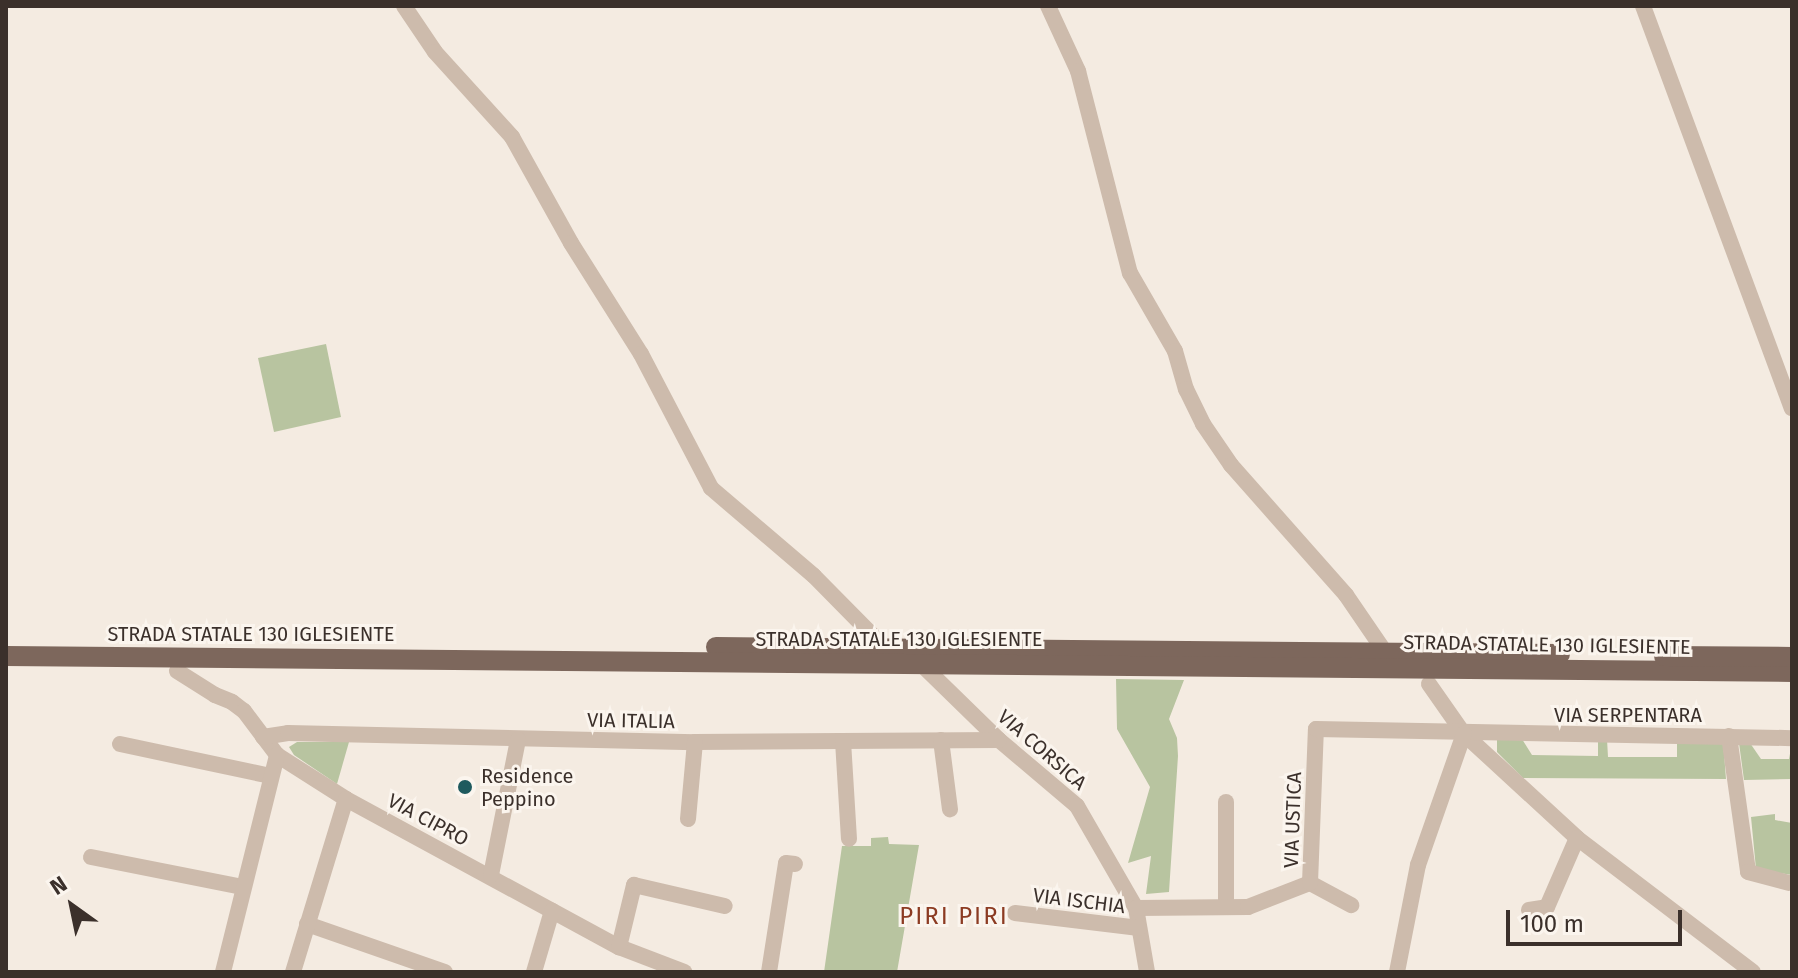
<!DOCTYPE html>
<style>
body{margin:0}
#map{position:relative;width:1798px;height:978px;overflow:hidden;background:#f4ebe1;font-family:"Fira Sans",sans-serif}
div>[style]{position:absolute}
.green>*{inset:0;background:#b8c4a0}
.minor>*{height:16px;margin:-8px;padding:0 8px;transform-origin:8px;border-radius:8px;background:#cdbbac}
.major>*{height:20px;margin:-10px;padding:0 10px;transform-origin:10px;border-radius:10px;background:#7d675c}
.dots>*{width:22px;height:22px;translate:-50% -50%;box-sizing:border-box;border:4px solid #fbf5ee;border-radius:50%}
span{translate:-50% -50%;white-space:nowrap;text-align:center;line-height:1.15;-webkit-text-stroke:6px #fbf5ee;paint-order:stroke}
.street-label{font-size:20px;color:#3b302b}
.poi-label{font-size:20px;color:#3b302b}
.left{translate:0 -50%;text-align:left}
.quarter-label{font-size:24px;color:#8c3b22;letter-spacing:2px}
.frame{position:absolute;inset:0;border:8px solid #3b302b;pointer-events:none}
.north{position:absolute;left:32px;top:866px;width:80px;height:80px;-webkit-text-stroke:6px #fbf5ee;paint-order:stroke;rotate:327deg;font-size:22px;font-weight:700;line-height:32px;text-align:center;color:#3b302b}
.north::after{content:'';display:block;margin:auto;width:28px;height:36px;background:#3b302b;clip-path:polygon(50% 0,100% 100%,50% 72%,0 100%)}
.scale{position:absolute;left:1506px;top:910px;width:176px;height:36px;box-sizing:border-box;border:4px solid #3b302b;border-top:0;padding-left:10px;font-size:24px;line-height:28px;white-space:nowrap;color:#3b302b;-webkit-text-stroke:6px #fbf5ee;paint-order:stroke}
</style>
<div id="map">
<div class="green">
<div style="clip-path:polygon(326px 344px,341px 417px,274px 432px,258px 358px)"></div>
<div style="clip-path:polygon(1116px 679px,1184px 680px,1169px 719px,1177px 738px,1178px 756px,1169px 892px,1146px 894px,1151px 856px,1128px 863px,1150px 787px,1117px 729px)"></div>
<div style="clip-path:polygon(1497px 739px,1522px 739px,1532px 755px,1598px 756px,1598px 739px,1607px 739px,1608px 757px,1677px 757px,1677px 739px,1723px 740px,1726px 779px,1523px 778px,1497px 752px)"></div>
<div style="clip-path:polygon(297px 742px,349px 742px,337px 784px,294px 755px,289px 747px)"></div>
<div style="clip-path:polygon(1739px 743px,1750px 743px,1761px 759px,1789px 759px,1792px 743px,1792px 779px,1744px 780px)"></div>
<div style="clip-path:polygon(1775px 814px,1775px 820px,1792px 823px,1792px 875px,1756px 869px,1751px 817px)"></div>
<div style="clip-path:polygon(888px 837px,889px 844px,919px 845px,897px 972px,824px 972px,842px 846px,871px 846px,871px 838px)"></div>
</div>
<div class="minor">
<div style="left:404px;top:6px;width:55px;rotate:56deg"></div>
<div style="left:435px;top:52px;width:115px;rotate:47.8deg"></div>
<div style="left:512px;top:137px;width:121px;rotate:60.9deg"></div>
<div style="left:571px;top:243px;width:131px;rotate:57.8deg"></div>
<div style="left:641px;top:354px;width:151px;rotate:62.4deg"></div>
<div style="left:711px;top:488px;width:135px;rotate:40.5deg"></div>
<div style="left:814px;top:576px;width:101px;rotate:45.4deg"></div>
<div style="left:1048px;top:6px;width:72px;rotate:65.2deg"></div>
<div style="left:1078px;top:71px;width:209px;rotate:75.6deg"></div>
<div style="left:1130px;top:273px;width:90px;rotate:60deg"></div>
<div style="left:1175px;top:351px;width:40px;rotate:74deg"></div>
<div style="left:1186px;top:389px;width:39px;rotate:64deg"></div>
<div style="left:1203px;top:424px;width:50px;rotate:55.7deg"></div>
<div style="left:1231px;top:465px;width:174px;rotate:48.5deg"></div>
<div style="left:1346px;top:595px;width:69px;rotate:55.6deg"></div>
<div style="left:1643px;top:6px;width:429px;rotate:69.7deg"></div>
<div style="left:920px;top:663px;width:110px;rotate:44.3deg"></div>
<div style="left:999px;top:740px;width:102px;rotate:40.2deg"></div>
<div style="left:1077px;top:806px;width:118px;rotate:60deg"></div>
<div style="left:1136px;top:908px;width:65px;rotate:80.2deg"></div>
<div style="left:177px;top:671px;width:45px;rotate:32.3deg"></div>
<div style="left:215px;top:695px;width:18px;rotate:22deg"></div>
<div style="left:232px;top:702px;width:15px;rotate:37deg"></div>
<div style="left:244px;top:711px;width:55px;rotate:53.1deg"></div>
<div style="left:277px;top:755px;width:82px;rotate:32.5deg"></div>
<div style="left:346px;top:799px;width:311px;rotate:28.5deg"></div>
<div style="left:619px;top:947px;width:70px;rotate:21deg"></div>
<div style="left:1429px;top:684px;width:61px;rotate:55deg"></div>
<div style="left:1464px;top:734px;width:154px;rotate:42.6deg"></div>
<div style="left:1577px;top:838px;width:221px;rotate:37.3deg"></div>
<div style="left:1729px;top:736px;width:137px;rotate:82deg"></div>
<div style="left:1748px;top:872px;width:42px;rotate:15deg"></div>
<div style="left:263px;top:737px;width:25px;rotate:-9deg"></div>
<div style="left:288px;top:733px;width:407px;rotate:1.3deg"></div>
<div style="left:695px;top:742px;width:304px;rotate:-0.4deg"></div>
<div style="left:941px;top:740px;width:70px;rotate:82.6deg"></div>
<div style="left:843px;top:741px;width:98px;rotate:86.5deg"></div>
<div style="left:120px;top:744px;width:154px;rotate:12deg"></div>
<div style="left:688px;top:819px;width:77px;rotate:-84.8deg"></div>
<div style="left:91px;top:857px;width:155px;rotate:11.2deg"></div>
<div style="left:491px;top:875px;width:138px;rotate:-78.7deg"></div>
<div style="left:1310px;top:883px;width:47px;rotate:28.2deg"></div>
<div style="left:1226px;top:907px;width:105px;rotate:-90deg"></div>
<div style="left:1136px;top:908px;width:112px;rotate:-0.5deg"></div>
<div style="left:1248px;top:907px;width:66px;rotate:-21.2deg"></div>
<div style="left:1310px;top:883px;width:154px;rotate:-87.8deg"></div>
<div style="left:1316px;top:729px;width:476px;rotate:1.1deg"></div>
<div style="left:1529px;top:910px;width:18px;rotate:-9deg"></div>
<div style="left:1547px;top:907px;width:75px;rotate:-66.5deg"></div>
<div style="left:1015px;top:913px;width:125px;rotate:6.9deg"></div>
<div style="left:307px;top:924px;width:146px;rotate:19.2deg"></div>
<div style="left:619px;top:947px;width:64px;rotate:-76.4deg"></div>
<div style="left:634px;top:885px;width:93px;rotate:13deg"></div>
<div style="left:223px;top:972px;width:224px;rotate:-76deg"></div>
<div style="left:293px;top:972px;width:181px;rotate:-73deg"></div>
<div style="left:534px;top:972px;width:64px;rotate:-73.6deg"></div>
<div style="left:769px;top:972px;width:110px;rotate:-81.1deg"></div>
<div style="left:786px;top:863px;width:9px;rotate:6deg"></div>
<div style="left:1397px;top:972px;width:109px;rotate:-78.9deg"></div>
<div style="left:1418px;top:865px;width:139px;rotate:-70.7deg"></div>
</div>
<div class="major">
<div style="left:716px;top:647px;width:844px;rotate:0.48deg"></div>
<div style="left:6px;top:656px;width:1786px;rotate:0.51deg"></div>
<div style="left:1664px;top:656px;width:128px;rotate:0.4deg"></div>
</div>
<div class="dots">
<div style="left:465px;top:787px;background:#1f5a5e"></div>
</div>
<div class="street-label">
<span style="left:251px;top:634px">STRADA STATALE 130 IGLESIENTE</span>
<span style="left:899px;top:639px">STRADA STATALE 130 IGLESIENTE</span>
<span style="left:1547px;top:645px;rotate:1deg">STRADA STATALE 130 IGLESIENTE</span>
<span style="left:1628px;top:715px">VIA SERPENTARA</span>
<span style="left:631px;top:721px;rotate:1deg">VIA ITALIA</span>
<span style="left:1042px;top:750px;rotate:41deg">VIA CORSICA</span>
<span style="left:428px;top:820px;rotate:28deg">VIA CIPRO</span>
<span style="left:1293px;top:820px;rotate:-88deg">VIA USTICA</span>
<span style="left:1079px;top:901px;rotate:7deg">VIA ISCHIA</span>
</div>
<div class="poi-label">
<span class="left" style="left:481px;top:788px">Residence<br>Peppino</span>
</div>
<div class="quarter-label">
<span style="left:954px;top:917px">PIRI PIRI</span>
</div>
<div class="frame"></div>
<div class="north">N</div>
<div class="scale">100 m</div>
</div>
